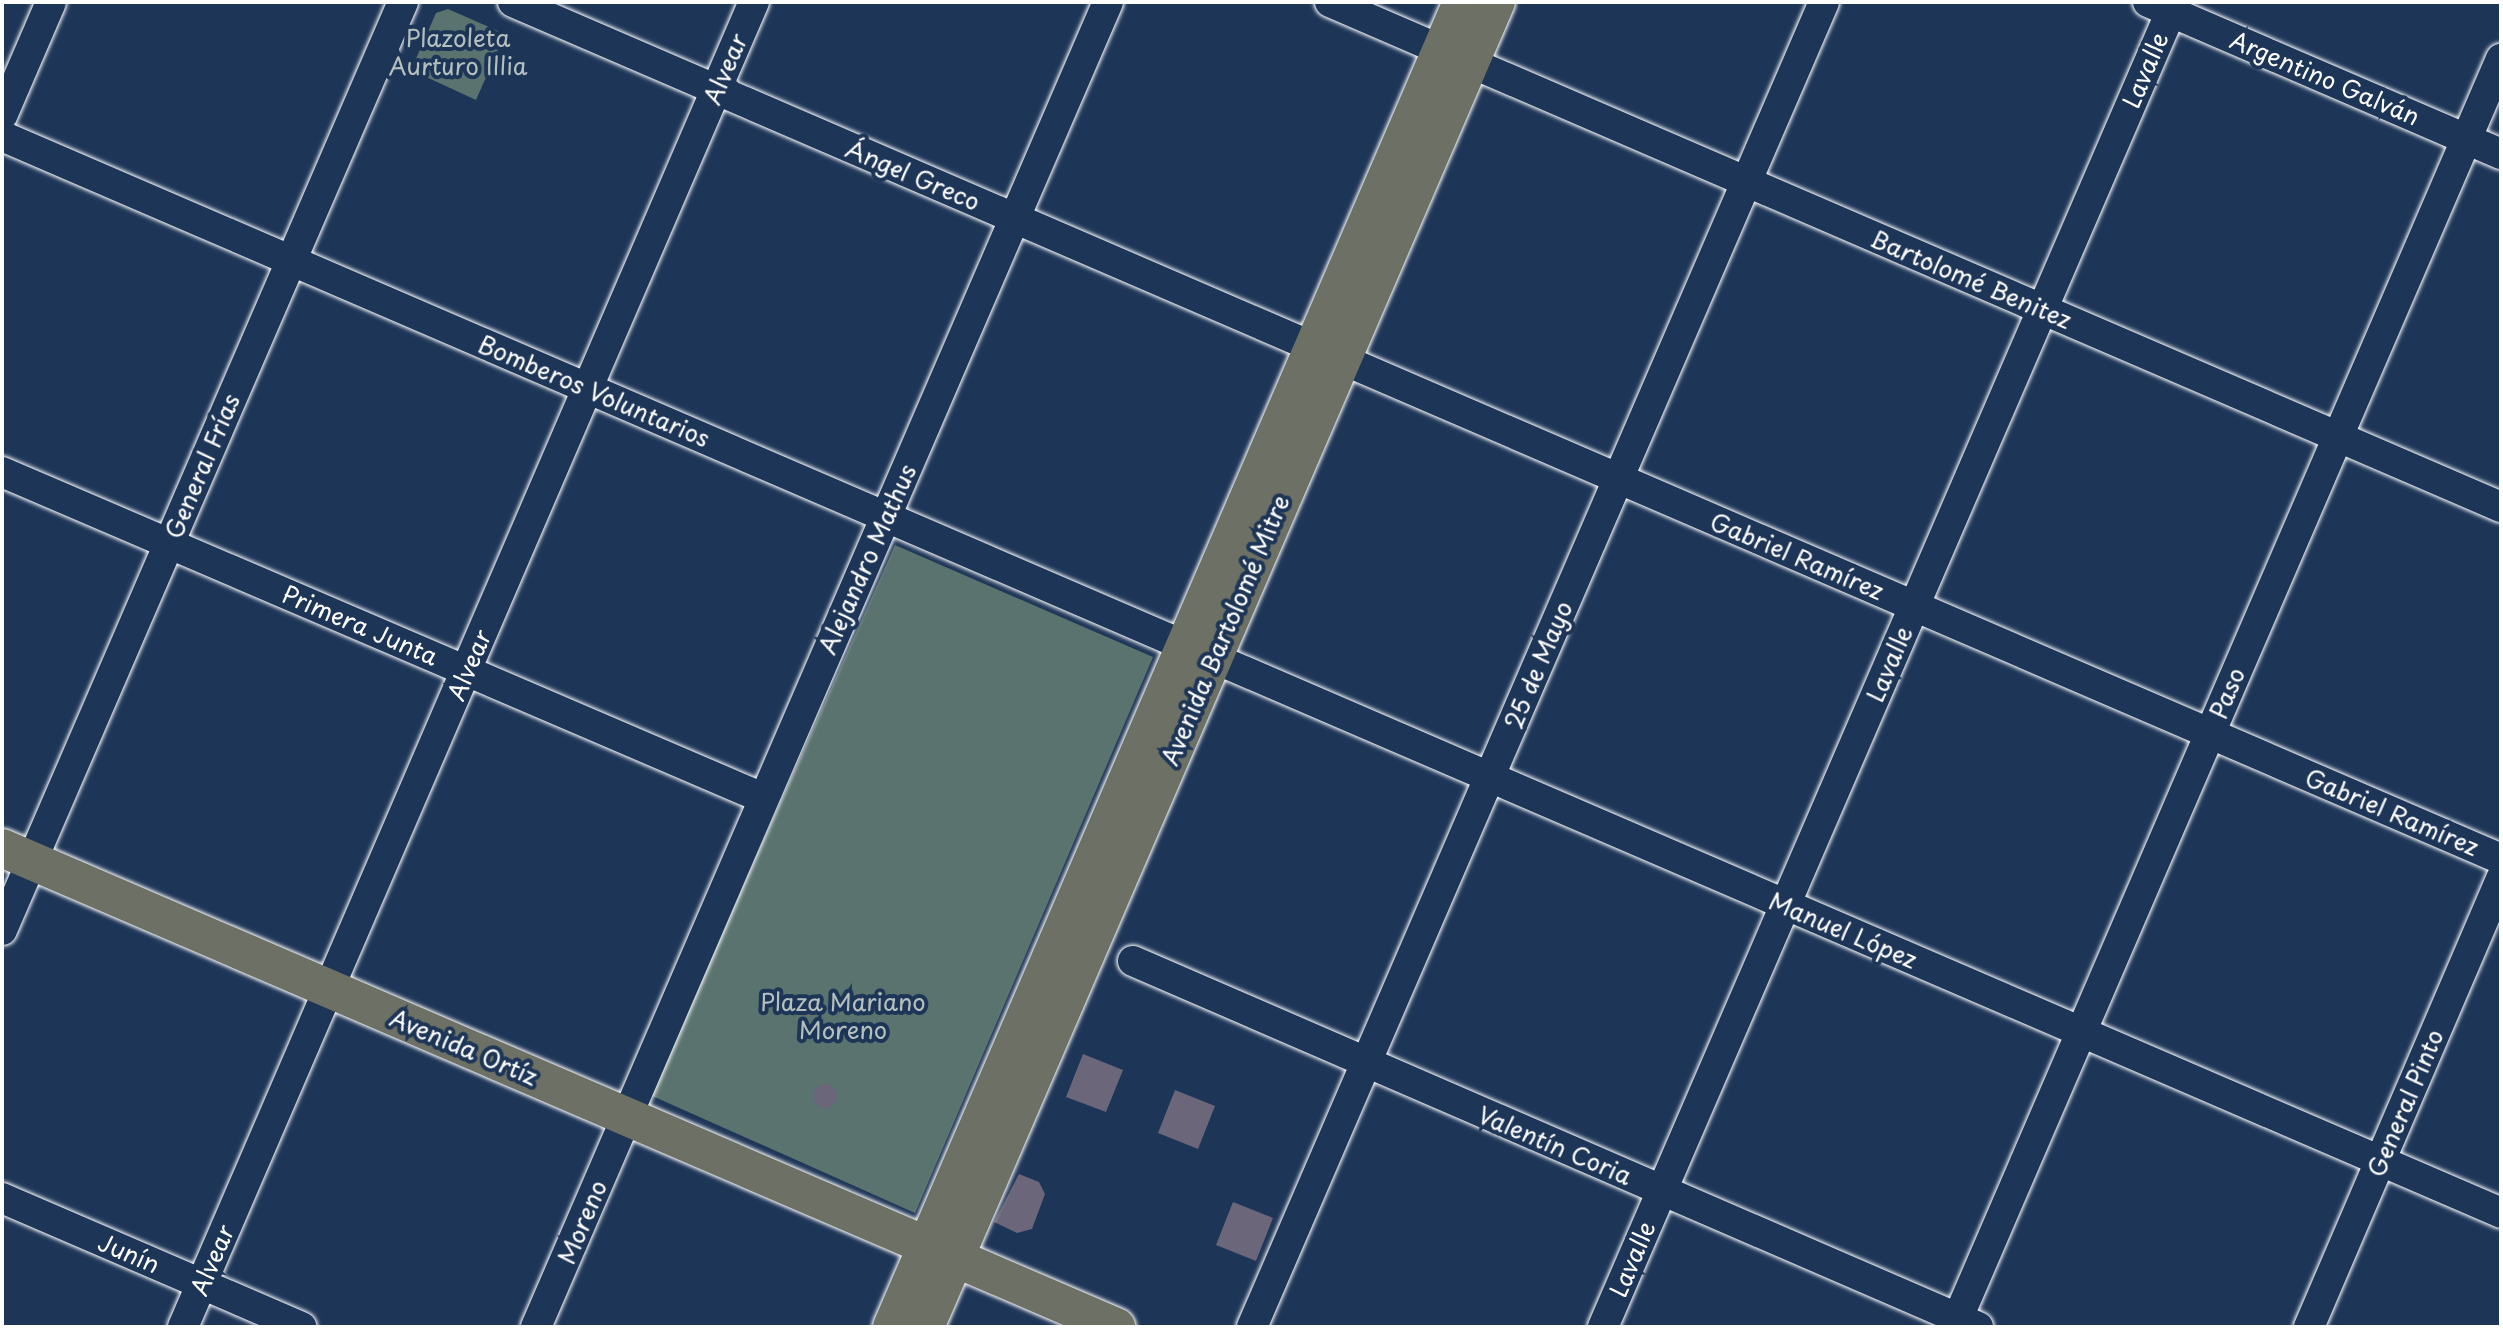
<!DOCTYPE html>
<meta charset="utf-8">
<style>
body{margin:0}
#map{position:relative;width:2503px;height:1329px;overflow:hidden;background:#1d3557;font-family:"Playpen Sans",sans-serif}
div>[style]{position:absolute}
.green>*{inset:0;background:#5a736f}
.building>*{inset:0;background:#6b6679}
.round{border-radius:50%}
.roads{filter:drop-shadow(0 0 2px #fff) drop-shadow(0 0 2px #fff)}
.minor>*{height:30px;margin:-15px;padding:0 15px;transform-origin:15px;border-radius:15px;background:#1d3557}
.major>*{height:38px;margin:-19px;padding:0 19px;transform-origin:19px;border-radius:19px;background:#6c7065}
span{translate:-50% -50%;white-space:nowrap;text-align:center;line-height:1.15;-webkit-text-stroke:8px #1d3557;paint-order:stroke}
.park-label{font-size:24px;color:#b5c0be}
.street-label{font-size:24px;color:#fff}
.frame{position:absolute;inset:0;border:4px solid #fff;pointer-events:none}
</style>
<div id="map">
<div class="green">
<div style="clip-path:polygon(448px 9px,505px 34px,476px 100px,411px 70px,436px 13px)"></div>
<div style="clip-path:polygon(895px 545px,1153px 657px,915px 1213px,650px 1095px)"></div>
</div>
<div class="building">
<div style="clip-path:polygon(1083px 1054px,1123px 1070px,1106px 1112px,1066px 1097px)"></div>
<div class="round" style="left:813px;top:1084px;width:24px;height:24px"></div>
<div style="clip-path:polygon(1175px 1090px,1215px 1106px,1198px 1149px,1158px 1133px)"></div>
<div style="clip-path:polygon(1019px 1174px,1039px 1182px,1045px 1194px,1032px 1229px,1017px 1233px,994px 1222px)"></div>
<div style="clip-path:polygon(1233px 1202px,1273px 1218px,1256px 1261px,1216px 1245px)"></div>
</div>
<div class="roads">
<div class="minor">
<div style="left:513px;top:2px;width:2165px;rotate:23.32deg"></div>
<div style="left:1330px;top:2px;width:1275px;rotate:23.33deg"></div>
<div style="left:2148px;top:2px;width:384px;rotate:23.3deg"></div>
<div style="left:2px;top:116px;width:124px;rotate:-66.7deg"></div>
<div style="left:2px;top:136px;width:2721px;rotate:23.31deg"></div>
<div style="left:2px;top:472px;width:828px;rotate:23.19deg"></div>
<div style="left:2px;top:930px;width:1011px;rotate:-66.63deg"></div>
<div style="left:1133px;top:961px;width:921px;rotate:23.42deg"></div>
<div style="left:2px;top:1198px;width:326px;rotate:23.3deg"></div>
<div style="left:183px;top:1327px;width:1443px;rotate:-66.69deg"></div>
<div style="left:536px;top:1327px;width:1443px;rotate:-66.65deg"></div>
<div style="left:1252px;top:1327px;width:1443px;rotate:-66.65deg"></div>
<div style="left:1603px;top:1327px;width:1443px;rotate:-66.65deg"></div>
<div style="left:1954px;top:1327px;width:1381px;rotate:-66.67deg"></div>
<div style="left:2309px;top:1327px;width:488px;rotate:-66.8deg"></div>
</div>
<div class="major">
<div style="left:2px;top:848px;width:1213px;rotate:23.27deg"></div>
<div style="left:892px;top:1327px;width:1442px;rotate:-66.72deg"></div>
<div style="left:925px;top:1327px;width:1443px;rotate:-66.69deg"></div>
</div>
</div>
<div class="park-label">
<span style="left:458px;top:52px">Plazoleta<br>Aurturo Illia</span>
<span style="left:843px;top:1016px">Plaza Mariano<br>Moreno</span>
</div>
<div class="street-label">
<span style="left:725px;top:69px;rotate:-67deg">Alvear</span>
<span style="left:2145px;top:70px;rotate:-67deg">Lavalle</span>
<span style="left:2325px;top:78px;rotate:23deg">Argentino Galván</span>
<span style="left:913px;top:175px;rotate:23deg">Ángel Greco</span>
<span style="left:1971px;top:279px;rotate:23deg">Bartolomé Benitez</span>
<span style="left:594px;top:391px;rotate:23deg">Bomberos Voluntarios</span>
<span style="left:202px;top:466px;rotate:-67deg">General Frías</span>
<span style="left:1797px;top:556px;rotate:23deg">Gabriel Ramírez</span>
<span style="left:867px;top:559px;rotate:-66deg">Alejandro Mathus</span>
<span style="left:360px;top:625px;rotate:23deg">Primera Junta</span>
<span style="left:1225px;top:630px;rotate:-67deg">Avenida Bartolomé Mitre</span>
<span style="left:1889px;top:664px;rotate:-67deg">Lavalle</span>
<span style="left:469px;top:665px;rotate:-67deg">Alvear</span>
<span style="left:1538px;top:665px;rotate:-67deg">25 de Mayo</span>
<span style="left:2227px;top:693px;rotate:-67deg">Paso</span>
<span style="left:2392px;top:812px;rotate:23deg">Gabriel Ramírez</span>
<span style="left:1843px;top:930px;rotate:23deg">Manuel López</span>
<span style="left:464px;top:1047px;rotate:23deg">Avenida Ortíz</span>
<span style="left:2405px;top:1103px;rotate:-67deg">General Pinto</span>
<span style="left:1555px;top:1145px;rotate:23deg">Valentín Coria</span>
<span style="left:582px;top:1222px;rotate:-67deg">Moreno</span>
<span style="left:129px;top:1253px;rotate:23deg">Junín</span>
<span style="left:1632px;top:1259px;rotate:-67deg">Lavalle</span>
<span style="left:212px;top:1260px;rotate:-67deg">Alvear</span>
</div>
<div class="frame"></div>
</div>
